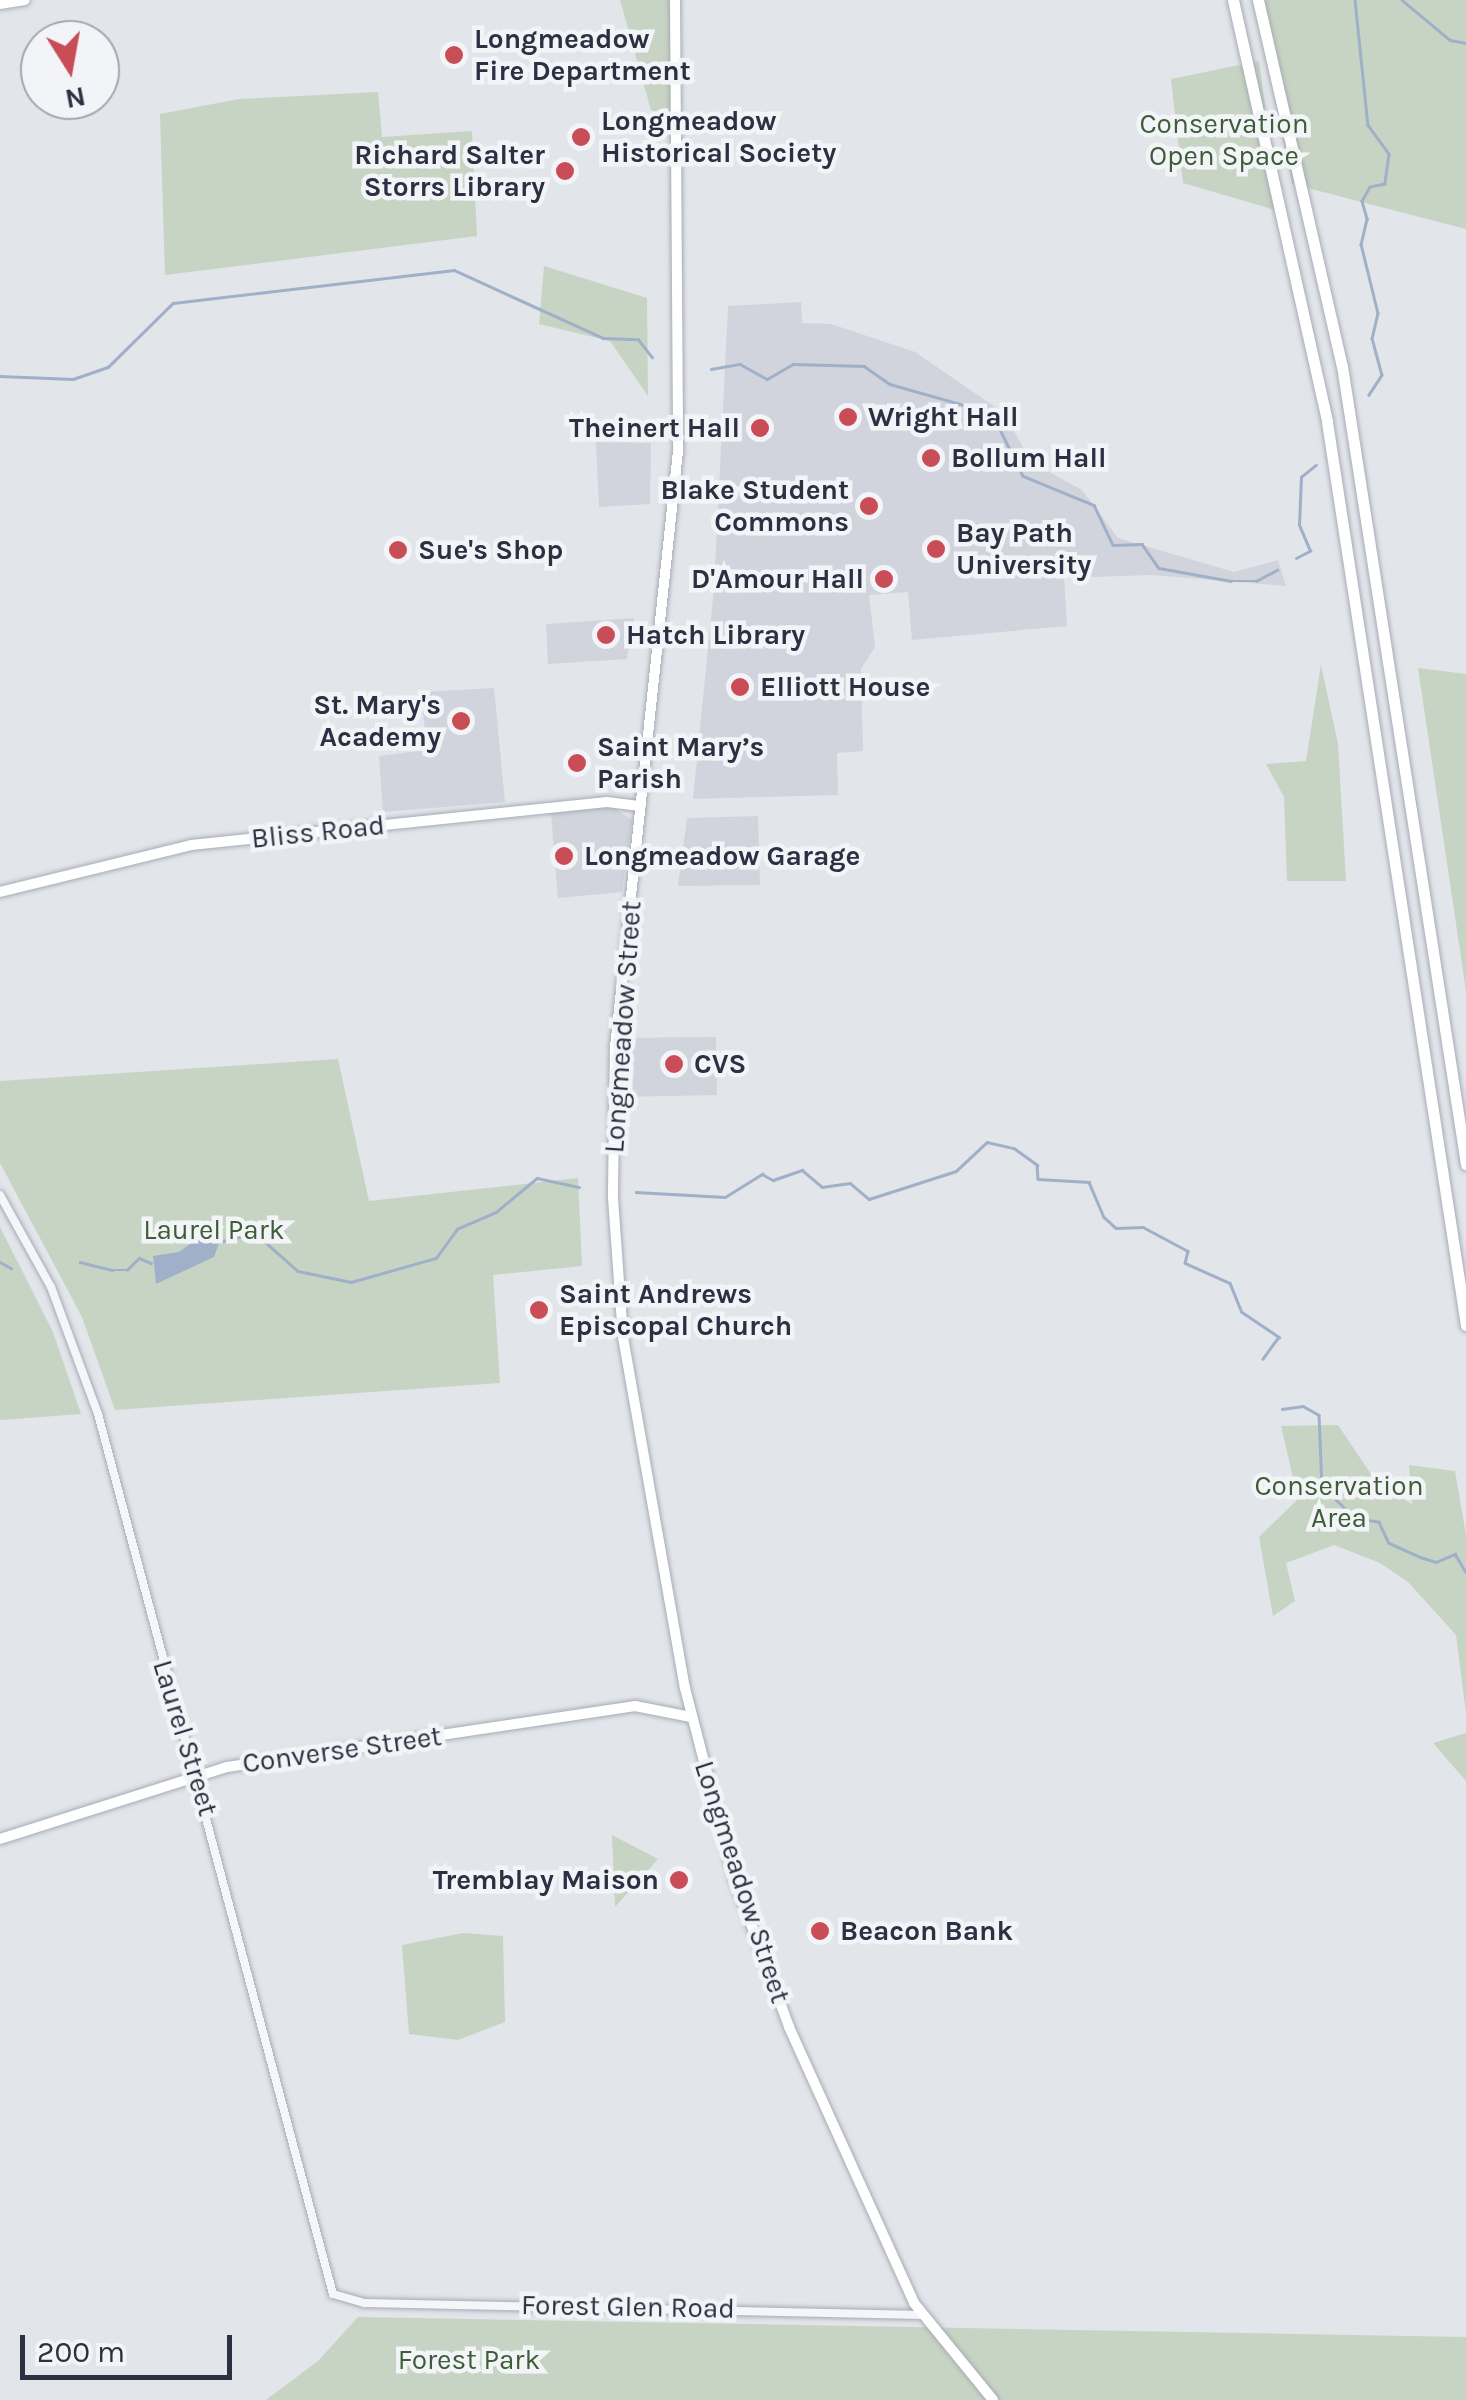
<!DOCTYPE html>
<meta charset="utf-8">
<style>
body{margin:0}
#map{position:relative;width:1466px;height:2400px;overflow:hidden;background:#e2e5ea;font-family:Karla,sans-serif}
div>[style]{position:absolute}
.built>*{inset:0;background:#d1d4dc}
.green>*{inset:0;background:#c7d4c4}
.water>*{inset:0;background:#9fb0c8}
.stream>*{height:2.5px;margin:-1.25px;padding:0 1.25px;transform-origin:1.25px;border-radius:1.25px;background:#9fb0c8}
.roads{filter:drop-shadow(0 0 2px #a7abb4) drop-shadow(0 0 2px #a7abb4)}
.minor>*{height:8px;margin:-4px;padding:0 4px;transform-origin:4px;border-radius:4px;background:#f5f6f9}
.major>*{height:10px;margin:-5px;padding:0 5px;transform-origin:5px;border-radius:5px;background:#fff}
.highway>*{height:11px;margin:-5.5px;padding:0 5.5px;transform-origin:5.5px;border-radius:5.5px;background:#fff}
.dots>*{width:28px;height:28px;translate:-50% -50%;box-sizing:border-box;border:5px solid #f2f4f8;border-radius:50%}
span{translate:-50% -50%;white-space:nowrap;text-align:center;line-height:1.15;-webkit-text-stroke:9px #f2f4f8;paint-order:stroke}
.poi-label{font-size:28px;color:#2b3142;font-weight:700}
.left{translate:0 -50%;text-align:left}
.right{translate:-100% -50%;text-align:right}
.park-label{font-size:28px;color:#3d5d39}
.street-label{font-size:28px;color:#2b3142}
.north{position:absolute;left:20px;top:20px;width:100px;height:100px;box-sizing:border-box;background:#f2f4f8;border:2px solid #a2a6af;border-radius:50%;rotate:169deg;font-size:28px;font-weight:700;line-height:40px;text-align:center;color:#2b3142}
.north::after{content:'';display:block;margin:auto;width:35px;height:45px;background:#c94d56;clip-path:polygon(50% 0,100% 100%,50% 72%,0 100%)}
.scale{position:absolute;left:20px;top:2335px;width:212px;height:45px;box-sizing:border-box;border:5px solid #2b3142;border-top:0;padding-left:12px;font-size:30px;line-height:35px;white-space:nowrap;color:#2b3142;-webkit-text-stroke:8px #f2f4f8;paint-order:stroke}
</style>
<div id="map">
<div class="built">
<div style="clip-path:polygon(801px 302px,802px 323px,831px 324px,915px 352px,1004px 413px,1031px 462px,1082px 490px,1118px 538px,1234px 572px,1278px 560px,1286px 586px,1152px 575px,1064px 578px,1067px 626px,912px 640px,908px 592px,869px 595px,875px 647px,861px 669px,863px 751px,837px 753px,838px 795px,693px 799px,714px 588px,728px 306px)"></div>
<div style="clip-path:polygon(596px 442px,651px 443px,650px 504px,599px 507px)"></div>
<div style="clip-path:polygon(634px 618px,627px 659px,548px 664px,546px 624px)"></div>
<div style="clip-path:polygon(494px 688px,505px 802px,383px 812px,379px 756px,427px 750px,421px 692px)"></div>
<div style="clip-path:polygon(611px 806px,632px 820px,622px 892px,558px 898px,551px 813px)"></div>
<div style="clip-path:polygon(758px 816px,760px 885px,678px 886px,687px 818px)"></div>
<div style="clip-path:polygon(716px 1037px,717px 1095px,619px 1097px,621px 1038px)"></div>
</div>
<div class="green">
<div style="clip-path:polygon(620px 0,675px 0,675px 119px,651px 110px)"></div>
<div style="clip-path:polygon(1255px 0,1466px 0,1466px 229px,1292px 184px)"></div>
<div style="clip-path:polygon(1259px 61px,1279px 211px,1183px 183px,1171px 79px)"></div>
<div style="clip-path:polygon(378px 92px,382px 137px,472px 131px,477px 236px,165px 275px,160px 114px,239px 99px)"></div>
<div style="clip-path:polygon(544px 266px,647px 298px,648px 396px,610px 341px,539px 324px)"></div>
<div style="clip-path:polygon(1321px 665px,1338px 744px,1346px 881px,1287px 881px,1284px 797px,1266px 764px,1306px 761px)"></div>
<div style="clip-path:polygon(1418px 668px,1466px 674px,1466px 991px)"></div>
<div style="clip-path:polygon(338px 1059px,369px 1201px,578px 1178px,582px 1266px,493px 1275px,500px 1383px,115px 1410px,82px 1317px,0 1163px,0 1081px)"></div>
<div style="clip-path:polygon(0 1227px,53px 1332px,81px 1414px,0 1420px)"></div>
<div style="clip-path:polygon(1338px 1425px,1377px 1483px,1412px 1504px,1409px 1465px,1455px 1471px,1466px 1535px,1466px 1713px,1456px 1635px,1408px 1582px,1380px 1563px,1334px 1545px,1286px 1563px,1295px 1601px,1273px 1616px,1259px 1537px,1298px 1499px,1281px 1426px)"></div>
<div style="clip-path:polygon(1466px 1733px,1466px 1781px,1433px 1743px)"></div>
<div style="clip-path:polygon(612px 1835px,658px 1859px,615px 1907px)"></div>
<div style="clip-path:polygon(463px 1933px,503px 1936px,505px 2022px,458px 2040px,409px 2034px,402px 1945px)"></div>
<div style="clip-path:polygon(358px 2317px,1466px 2337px,1466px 2400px,266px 2400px,318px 2361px)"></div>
</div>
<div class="water">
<div style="clip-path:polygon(204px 1234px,220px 1240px,214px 1257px,156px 1284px,153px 1256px,179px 1252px)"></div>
</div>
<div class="stream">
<div style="left:1355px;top:0;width:126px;rotate:84.1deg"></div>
<div style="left:1368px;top:125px;width:36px;rotate:54deg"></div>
<div style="left:1389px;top:154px;width:30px;rotate:98deg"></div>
<div style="left:1385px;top:184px;width:15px;rotate:169deg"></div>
<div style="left:1370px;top:187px;width:16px;rotate:120deg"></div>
<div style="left:1362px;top:201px;width:19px;rotate:74deg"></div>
<div style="left:1367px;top:219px;width:26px;rotate:103deg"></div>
<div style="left:1361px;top:244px;width:71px;rotate:76.2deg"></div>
<div style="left:1378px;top:313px;width:26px;rotate:103deg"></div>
<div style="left:1372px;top:338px;width:38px;rotate:75deg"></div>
<div style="left:1382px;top:375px;width:24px;rotate:123deg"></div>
<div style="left:1402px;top:0;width:62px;rotate:39.8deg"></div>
<div style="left:1450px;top:40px;width:16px;rotate:11deg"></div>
<div style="left:711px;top:369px;width:29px;rotate:-10deg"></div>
<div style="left:740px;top:364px;width:31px;rotate:29deg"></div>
<div style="left:767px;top:379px;width:30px;rotate:-30deg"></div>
<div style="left:793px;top:364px;width:71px;rotate:1.6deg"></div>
<div style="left:864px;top:366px;width:32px;rotate:35deg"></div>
<div style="left:890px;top:384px;width:106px;rotate:15.9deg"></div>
<div style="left:992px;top:413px;width:70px;rotate:63.8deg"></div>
<div style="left:1023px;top:476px;width:77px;rotate:22.2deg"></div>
<div style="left:1094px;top:505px;width:44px;rotate:64.6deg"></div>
<div style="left:1113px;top:545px;width:29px;rotate:-2deg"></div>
<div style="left:1142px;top:544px;width:29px;rotate:55deg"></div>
<div style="left:1159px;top:568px;width:73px;rotate:10.2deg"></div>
<div style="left:1231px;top:581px;width:25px"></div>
<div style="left:1256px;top:581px;width:24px;rotate:-28deg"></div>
<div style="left:0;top:376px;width:73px;rotate:2.4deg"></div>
<div style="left:73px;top:379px;width:37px;rotate:-19deg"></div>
<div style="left:108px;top:367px;width:91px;rotate:-44.6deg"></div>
<div style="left:173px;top:303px;width:283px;rotate:-6.7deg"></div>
<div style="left:454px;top:270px;width:164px;rotate:24.5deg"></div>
<div style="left:603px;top:338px;width:35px;rotate:2deg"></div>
<div style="left:638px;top:339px;width:23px;rotate:52deg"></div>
<div style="left:1296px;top:558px;width:16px;rotate:-27deg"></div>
<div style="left:1310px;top:551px;width:28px;rotate:-113deg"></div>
<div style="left:1299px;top:525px;width:48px;rotate:-87.6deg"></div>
<div style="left:1301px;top:477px;width:19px;rotate:-39deg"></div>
<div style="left:636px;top:1192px;width:89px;rotate:3.2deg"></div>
<div style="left:725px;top:1197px;width:44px;rotate:-31.9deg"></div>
<div style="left:762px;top:1174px;width:13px;rotate:29deg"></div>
<div style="left:773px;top:1180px;width:31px;rotate:-19deg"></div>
<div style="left:802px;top:1170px;width:26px;rotate:40deg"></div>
<div style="left:822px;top:1187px;width:28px;rotate:-8deg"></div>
<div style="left:850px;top:1183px;width:25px;rotate:40deg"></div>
<div style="left:869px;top:1199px;width:91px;rotate:-17.8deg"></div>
<div style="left:956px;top:1171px;width:42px;rotate:-43.1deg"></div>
<div style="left:987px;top:1142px;width:28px;rotate:13deg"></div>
<div style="left:1014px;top:1148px;width:29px;rotate:36deg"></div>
<div style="left:1037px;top:1165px;width:14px;rotate:86deg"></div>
<div style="left:1038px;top:1179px;width:51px;rotate:3.4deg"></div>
<div style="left:1089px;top:1182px;width:38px;rotate:67deg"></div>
<div style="left:1104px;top:1217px;width:16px;rotate:43deg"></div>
<div style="left:1116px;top:1228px;width:27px;rotate:-2deg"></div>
<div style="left:1143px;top:1227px;width:51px;rotate:28.1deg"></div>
<div style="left:1188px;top:1251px;width:12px;rotate:104deg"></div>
<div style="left:1185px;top:1263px;width:49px;rotate:24deg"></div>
<div style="left:1230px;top:1283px;width:31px;rotate:68deg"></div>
<div style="left:1242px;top:1312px;width:45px;rotate:34deg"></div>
<div style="left:1279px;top:1337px;width:27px;rotate:126deg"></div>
<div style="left:219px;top:1242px;width:37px;rotate:-14deg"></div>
<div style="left:255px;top:1233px;width:57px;rotate:41.5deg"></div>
<div style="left:298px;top:1271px;width:54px;rotate:11.7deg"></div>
<div style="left:351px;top:1282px;width:88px;rotate:-15.8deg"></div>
<div style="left:436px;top:1258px;width:36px;rotate:-54deg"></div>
<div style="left:457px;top:1229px;width:43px;rotate:-23.6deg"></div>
<div style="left:496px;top:1212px;width:53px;rotate:-39.7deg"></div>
<div style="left:537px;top:1178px;width:43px;rotate:12.1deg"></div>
<div style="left:0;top:1262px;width:13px;rotate:29deg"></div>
<div style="left:80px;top:1262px;width:33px;rotate:14deg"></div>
<div style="left:112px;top:1270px;width:15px"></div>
<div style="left:127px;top:1270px;width:17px;rotate:-45deg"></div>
<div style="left:139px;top:1258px;width:13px;rotate:23deg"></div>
<div style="left:1282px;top:1409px;width:21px;rotate:-8deg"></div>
<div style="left:1303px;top:1406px;width:18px;rotate:29deg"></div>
<div style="left:1319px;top:1415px;width:71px;rotate:87.6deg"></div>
<div style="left:1322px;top:1486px;width:46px;rotate:44.1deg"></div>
<div style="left:1355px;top:1518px;width:24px;rotate:9deg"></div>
<div style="left:1379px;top:1522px;width:23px;rotate:65deg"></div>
<div style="left:1389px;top:1543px;width:34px;rotate:24deg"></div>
<div style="left:1420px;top:1557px;width:17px;rotate:17deg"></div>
<div style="left:1436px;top:1562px;width:21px;rotate:-23deg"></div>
<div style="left:1455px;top:1554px;width:21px;rotate:59deg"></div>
</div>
<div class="roads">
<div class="minor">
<div style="left:0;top:1195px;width:105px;rotate:61deg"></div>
<div style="left:51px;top:1287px;width:135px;rotate:69.7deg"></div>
<div style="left:98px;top:1414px;width:911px;rotate:75.05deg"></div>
<div style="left:333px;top:2294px;width:33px;rotate:16deg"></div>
<div style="left:365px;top:2303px;width:559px;rotate:1.23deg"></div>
</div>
<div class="major">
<div style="left:675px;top:0;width:451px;rotate:89.6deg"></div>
<div style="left:678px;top:451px;width:599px;rotate:96.03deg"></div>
<div style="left:615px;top:1047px;width:151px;rotate:90.8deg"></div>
<div style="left:613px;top:1198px;width:139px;rotate:85.9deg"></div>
<div style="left:623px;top:1337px;width:356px;rotate:80deg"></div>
<div style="left:685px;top:1688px;width:196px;rotate:75.5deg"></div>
<div style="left:734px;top:1878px;width:159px;rotate:69.7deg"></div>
<div style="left:789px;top:2027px;width:303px;rotate:65.6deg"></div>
<div style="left:914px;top:2303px;width:125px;rotate:50.8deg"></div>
<div style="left:0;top:4px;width:25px;rotate:-9deg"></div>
<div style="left:0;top:892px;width:197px;rotate:-13.8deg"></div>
<div style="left:191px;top:845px;width:418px;rotate:-5.9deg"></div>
<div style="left:607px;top:802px;width:34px;rotate:7deg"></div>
<div style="left:0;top:1839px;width:238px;rotate:-17.6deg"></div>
<div style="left:227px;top:1767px;width:413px;rotate:-8.5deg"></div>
<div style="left:635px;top:1706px;width:57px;rotate:11.1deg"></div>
</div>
<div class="highway">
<div style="left:1233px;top:0;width:432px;rotate:77.4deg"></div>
<div style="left:1327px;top:422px;width:914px;rotate:81.25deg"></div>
<div style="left:1258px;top:0;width:376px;rotate:77.1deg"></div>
<div style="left:1342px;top:366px;width:808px;rotate:81.17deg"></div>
</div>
</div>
<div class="dots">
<div style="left:454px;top:55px;background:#c94d56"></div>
<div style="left:581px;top:137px;background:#c94d56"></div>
<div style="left:565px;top:171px;background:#c94d56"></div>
<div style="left:848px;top:417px;background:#c94d56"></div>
<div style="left:760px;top:428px;background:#c94d56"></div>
<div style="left:931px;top:458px;background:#c94d56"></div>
<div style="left:869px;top:506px;background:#c94d56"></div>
<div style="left:936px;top:549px;background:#c94d56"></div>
<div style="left:398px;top:550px;background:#c94d56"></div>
<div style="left:884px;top:579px;background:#c94d56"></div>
<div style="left:606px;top:635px;background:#c94d56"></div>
<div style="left:740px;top:687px;background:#c94d56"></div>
<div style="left:461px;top:721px;background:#c94d56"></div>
<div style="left:577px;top:763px;background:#c94d56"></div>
<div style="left:564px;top:856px;background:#c94d56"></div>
<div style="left:674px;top:1064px;background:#c94d56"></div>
<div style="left:539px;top:1310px;background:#c94d56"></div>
<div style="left:679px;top:1880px;background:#c94d56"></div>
<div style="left:820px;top:1931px;background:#c94d56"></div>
</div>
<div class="poi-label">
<span class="left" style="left:474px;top:55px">Longmeadow<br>Fire Department</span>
<span class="left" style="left:601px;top:137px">Longmeadow<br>Historical Society</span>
<span class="right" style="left:545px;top:171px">Richard Salter<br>Storrs Library</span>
<span class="left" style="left:868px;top:417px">Wright Hall</span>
<span class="right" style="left:740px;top:428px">Theinert Hall</span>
<span class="left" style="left:951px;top:458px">Bollum Hall</span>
<span class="right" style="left:849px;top:506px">Blake Student<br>Commons</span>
<span class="left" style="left:956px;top:549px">Bay Path<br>University</span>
<span class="left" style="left:418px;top:550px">Sue's Shop</span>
<span class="right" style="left:864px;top:579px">D'Amour Hall</span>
<span class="left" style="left:626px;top:635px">Hatch Library</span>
<span class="left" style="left:760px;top:687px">Elliott House</span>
<span class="right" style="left:441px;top:721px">St. Mary's<br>Academy</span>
<span class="left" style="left:597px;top:763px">Saint Mary’s<br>Parish</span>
<span class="left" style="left:584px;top:856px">Longmeadow Garage</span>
<span class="left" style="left:694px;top:1064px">CVS</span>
<span class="left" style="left:559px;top:1310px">Saint Andrews<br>Episcopal Church</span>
<span class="right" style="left:659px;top:1880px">Tremblay Maison</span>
<span class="left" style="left:840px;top:1931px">Beacon Bank</span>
</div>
<div class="park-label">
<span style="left:1224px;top:140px">Conservation<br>Open Space</span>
<span style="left:214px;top:1230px">Laurel Park</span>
<span style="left:1339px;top:1502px">Conservation<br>Area</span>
<span style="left:469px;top:2360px">Forest Park</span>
</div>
<div class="street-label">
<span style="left:318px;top:832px;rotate:-6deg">Bliss Road</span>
<span style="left:623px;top:1027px;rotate:-86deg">Longmeadow Street</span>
<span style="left:185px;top:1738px;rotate:73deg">Laurel Street</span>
<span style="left:342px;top:1750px;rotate:-8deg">Converse Street</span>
<span style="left:742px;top:1882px;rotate:72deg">Longmeadow Street</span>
<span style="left:628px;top:2307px;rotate:1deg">Forest Glen Road</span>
</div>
<div class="north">N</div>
<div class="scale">200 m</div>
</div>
